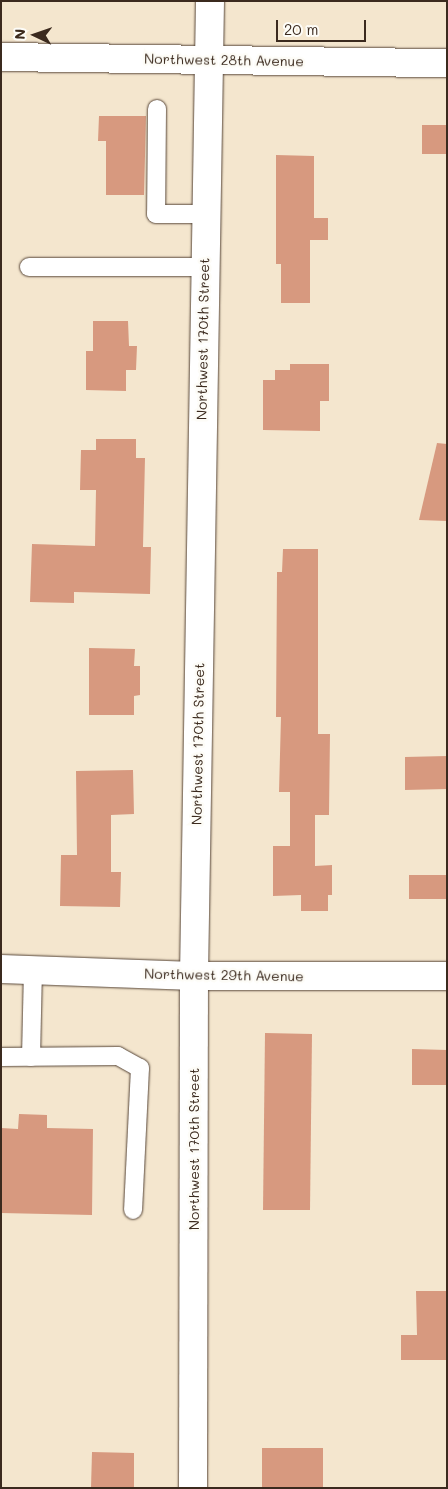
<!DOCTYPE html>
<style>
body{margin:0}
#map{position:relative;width:448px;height:1489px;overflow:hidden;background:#f4e6ce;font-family:Mali,sans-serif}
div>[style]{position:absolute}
.building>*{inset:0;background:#d7997f}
.roads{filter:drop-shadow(0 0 1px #574638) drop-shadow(0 0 1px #574638)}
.lane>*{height:18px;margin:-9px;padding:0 9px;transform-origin:9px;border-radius:9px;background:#fff}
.street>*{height:28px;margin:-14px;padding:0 14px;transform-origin:14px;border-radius:14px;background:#fff}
span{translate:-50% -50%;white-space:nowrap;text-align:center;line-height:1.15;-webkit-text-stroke:5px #fdfcf7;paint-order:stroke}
.street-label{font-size:14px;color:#3b2a1e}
.frame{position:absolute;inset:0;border:2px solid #3b2a1e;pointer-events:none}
.north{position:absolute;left:10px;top:10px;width:50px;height:50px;-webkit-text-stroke:4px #fdfcf7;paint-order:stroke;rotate:273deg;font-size:14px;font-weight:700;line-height:20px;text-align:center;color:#3b2a1e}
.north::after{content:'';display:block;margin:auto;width:18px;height:22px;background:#3b2a1e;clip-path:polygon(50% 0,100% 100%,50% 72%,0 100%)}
.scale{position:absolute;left:276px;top:20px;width:90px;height:22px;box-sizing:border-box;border:2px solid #3b2a1e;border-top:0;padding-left:6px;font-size:15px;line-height:18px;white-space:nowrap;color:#3b2a1e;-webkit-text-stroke:4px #fdfcf7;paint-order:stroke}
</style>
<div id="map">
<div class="building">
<div style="clip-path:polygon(99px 116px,146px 116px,144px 195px,106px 195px,106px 141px,98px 141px)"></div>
<div style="clip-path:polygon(422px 125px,447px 125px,447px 154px,422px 154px)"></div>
<div style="clip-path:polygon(276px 155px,314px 156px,314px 218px,328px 218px,328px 240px,310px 240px,310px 303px,281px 303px,281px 264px,276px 264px)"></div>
<div style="clip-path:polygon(93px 321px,128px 321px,129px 346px,137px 346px,136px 370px,126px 370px,126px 391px,86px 390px,86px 351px,93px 351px)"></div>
<div style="clip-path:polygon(290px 364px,329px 364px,329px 401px,320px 401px,320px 431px,263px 430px,263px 380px,275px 380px,275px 370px,290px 370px)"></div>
<div style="clip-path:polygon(96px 439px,136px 439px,136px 458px,145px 458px,143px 547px,151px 547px,150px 594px,74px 592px,74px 603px,30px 602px,32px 544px,95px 546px,96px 490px,80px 490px,81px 450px,96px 450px)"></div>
<div style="clip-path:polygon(437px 443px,447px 444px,447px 521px,419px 520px)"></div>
<div style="clip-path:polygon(283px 549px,318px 549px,318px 734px,330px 734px,329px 815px,315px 815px,315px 866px,332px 865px,332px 895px,328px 895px,328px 911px,301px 911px,301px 895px,273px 896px,273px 846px,290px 846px,290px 792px,279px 792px,281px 717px,276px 717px,277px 572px,282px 572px)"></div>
<div style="clip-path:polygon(89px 648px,135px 649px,134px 666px,140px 666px,140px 695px,134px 696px,134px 715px,89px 715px)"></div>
<div style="clip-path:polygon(447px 756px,447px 789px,405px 790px,405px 757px)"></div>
<div style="clip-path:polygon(133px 770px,134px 814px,111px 815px,111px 872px,121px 872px,120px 907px,60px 906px,61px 855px,77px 855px,76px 771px)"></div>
<div style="clip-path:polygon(409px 875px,447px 875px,447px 899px,409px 899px)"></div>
<div style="clip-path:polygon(265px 1033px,312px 1034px,310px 1210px,263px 1210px)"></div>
<div style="clip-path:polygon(412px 1049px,447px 1050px,447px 1085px,412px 1085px)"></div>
<div style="clip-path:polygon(19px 1114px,47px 1115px,47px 1128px,93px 1129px,92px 1215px,1px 1213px,1px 1128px,18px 1129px)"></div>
<div style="clip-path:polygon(416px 1291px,447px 1291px,447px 1360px,401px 1360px,401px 1335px,417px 1335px)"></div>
<div style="clip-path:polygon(262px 1448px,323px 1448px,323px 1488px,262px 1488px)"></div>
<div style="clip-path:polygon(92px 1452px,134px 1453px,134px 1488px,91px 1488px)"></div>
</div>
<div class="roads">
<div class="lane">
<div style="left:157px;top:109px;width:105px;rotate:90.5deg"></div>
<div style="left:156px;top:214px;width:49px"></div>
<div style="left:29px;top:267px;width:175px"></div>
<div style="left:1px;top:1057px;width:117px;rotate:-0.5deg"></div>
<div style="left:118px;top:1056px;width:25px;rotate:29deg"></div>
<div style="left:140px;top:1068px;width:142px;rotate:92.8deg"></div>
<div style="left:31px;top:1057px;width:86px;rotate:-88.7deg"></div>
</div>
<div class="street">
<div style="left:1px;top:57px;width:446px;rotate:0.8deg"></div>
<div style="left:1px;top:969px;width:193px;rotate:2.1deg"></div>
<div style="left:194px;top:976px;width:253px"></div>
<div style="left:193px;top:1488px;width:512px;rotate:-89.89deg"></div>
<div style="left:194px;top:976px;width:975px;rotate:-89.06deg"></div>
</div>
</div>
<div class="street-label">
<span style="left:224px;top:60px;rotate:1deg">Northwest 28th Avenue</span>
<span style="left:203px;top:339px;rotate:-89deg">Northwest 170th Street</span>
<span style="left:198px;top:744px;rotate:-89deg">Northwest 170th Street</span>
<span style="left:224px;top:975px;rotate:1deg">Northwest 29th Avenue</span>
<span style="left:194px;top:1149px;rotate:-90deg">Northwest 170th Street</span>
</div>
<div class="frame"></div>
<div class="north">N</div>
<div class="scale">20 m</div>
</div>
